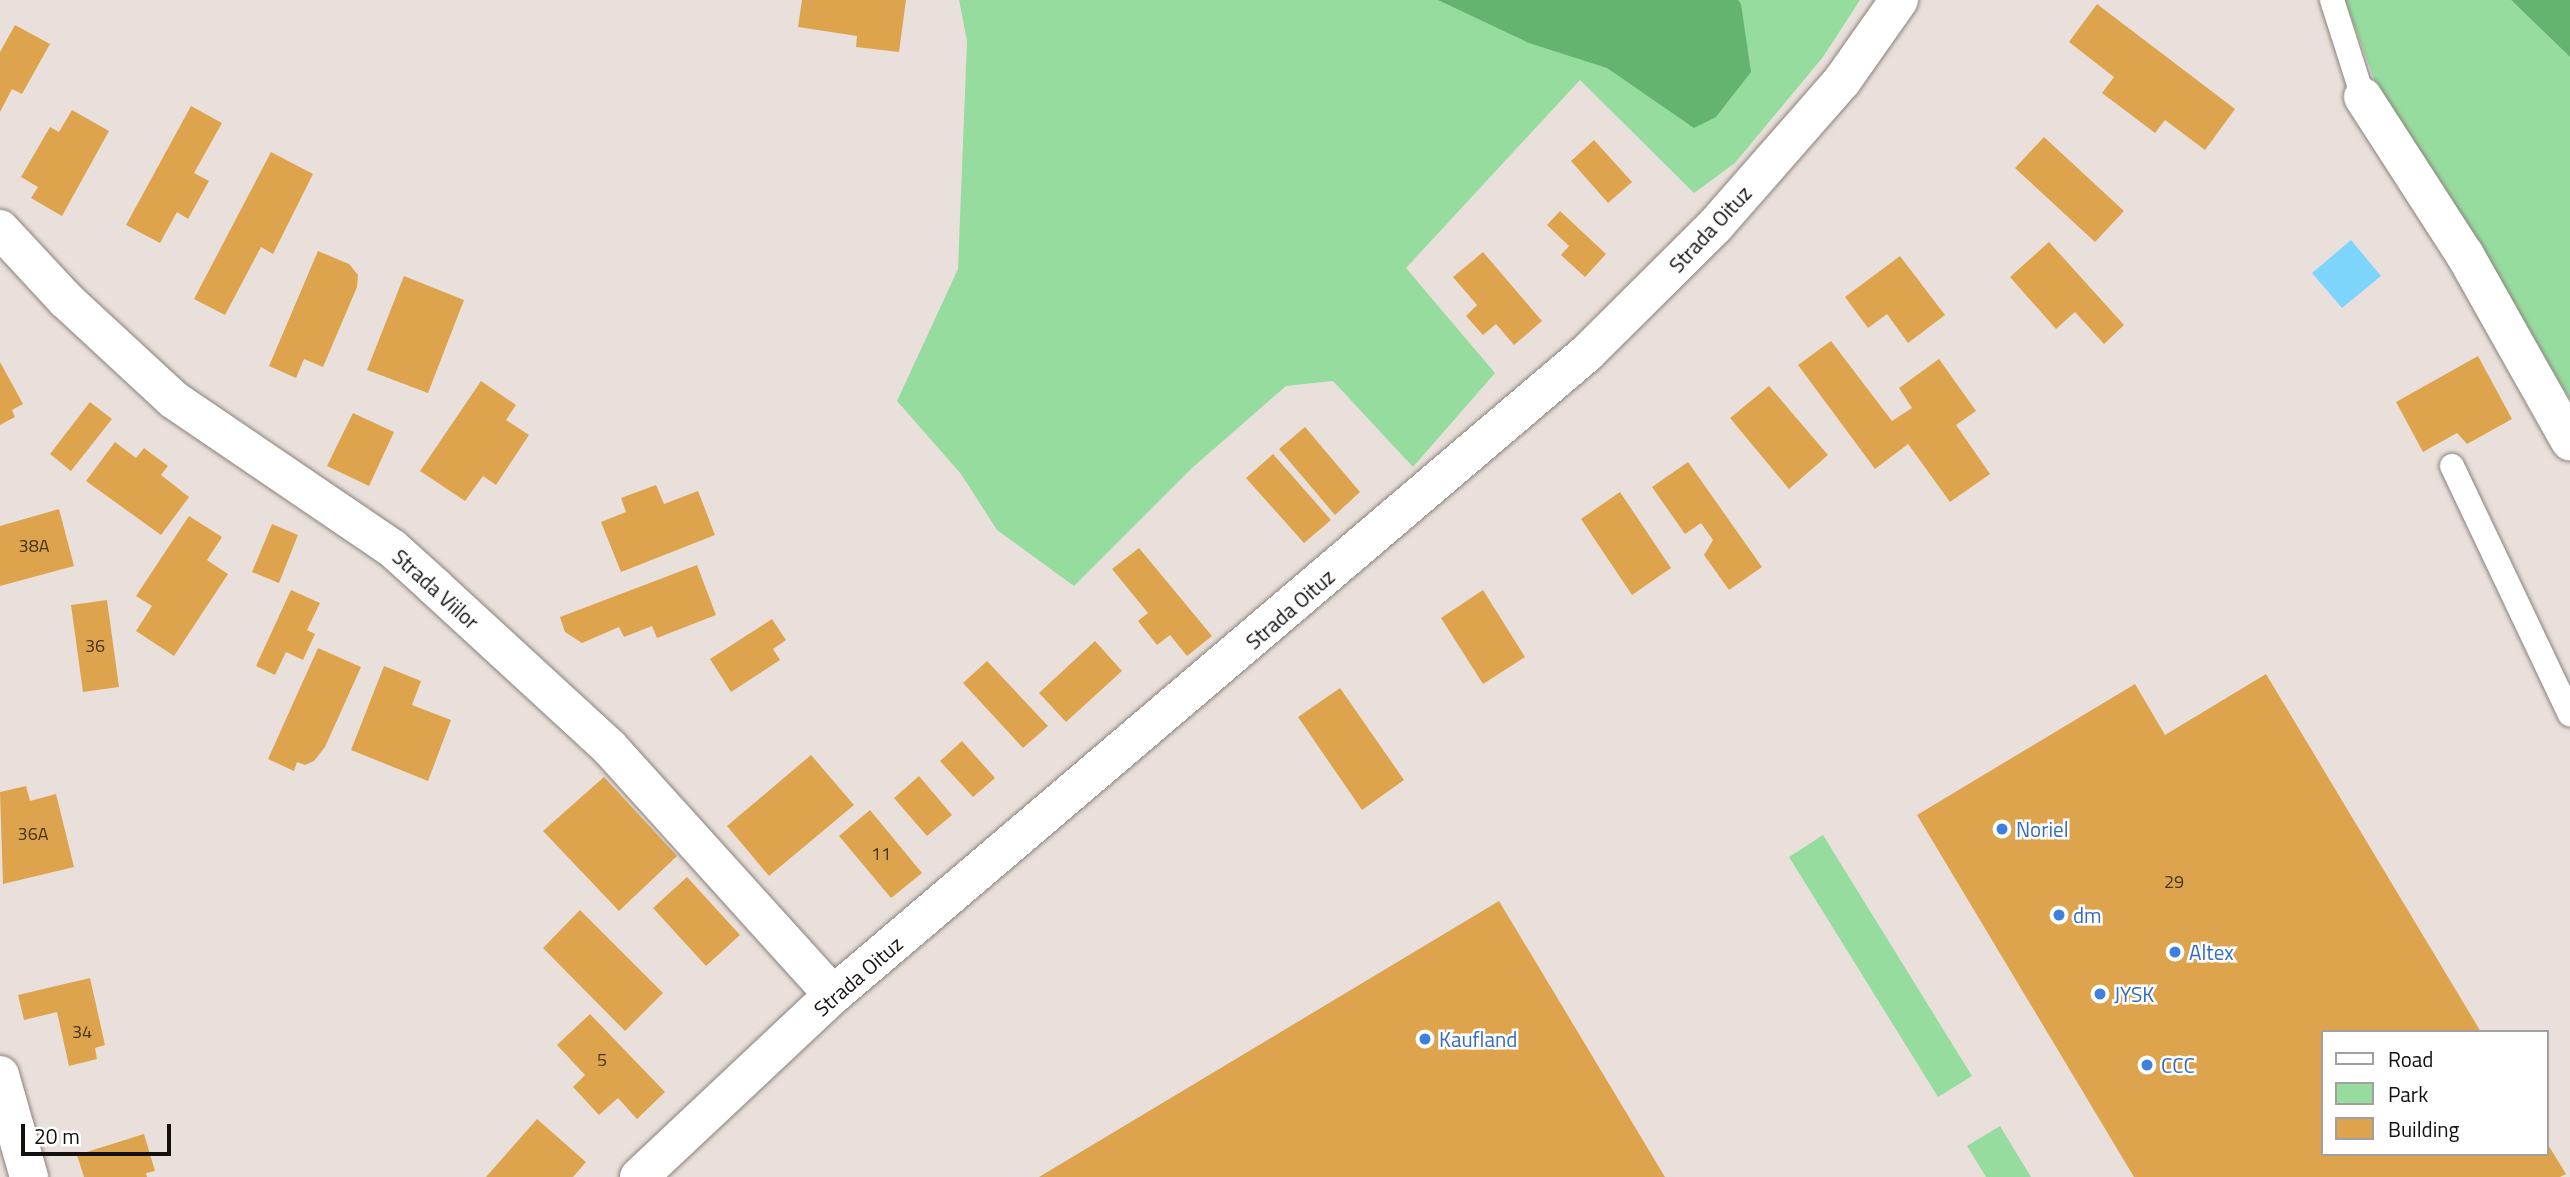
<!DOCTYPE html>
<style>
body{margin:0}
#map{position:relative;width:2570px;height:1177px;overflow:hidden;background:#eae0db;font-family:"Titillium Web",sans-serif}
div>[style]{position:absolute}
.green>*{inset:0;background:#97dc9f}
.forest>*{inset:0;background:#64b370}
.water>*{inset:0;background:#7ed5fb}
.building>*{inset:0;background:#dea44d}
.roads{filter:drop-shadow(0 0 2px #89817c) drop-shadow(0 0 2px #89817c)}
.lane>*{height:24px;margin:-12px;padding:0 12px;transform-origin:12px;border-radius:12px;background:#fff}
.street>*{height:38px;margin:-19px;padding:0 19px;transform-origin:19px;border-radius:19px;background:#fff}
.primary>*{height:38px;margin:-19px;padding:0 19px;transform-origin:19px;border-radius:19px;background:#fff}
.dots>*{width:19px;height:19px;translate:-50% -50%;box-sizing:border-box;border:4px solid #fff;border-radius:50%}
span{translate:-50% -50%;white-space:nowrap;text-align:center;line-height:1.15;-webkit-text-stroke:5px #fff;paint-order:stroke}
.number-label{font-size:18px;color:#46351e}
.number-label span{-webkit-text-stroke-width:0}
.street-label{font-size:21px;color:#13100e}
.shop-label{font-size:21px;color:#366cbe}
.left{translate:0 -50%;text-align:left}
.legend{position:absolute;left:2321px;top:1030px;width:228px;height:126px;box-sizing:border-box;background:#fff;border:2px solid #a19f9f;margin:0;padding:9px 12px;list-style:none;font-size:21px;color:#13100e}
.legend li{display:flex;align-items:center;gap:14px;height:35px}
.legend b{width:35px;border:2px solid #a19f9f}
.scale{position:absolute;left:21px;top:1124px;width:150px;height:32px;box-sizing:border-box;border:4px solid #13100e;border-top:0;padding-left:9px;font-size:21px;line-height:24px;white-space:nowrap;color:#13100e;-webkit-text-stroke:5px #fff;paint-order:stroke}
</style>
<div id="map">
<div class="green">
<div style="clip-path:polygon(959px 0,1860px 0,1823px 57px,1735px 163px,1694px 193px,1580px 80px,1406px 268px,1495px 373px,1413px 467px,1333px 381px,1286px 386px,1192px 468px,1074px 586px,997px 530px,961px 474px,897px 401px,958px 269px,967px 41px)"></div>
<div style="clip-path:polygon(2345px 0,2511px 0,2570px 57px,2570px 399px,2377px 87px)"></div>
<div style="clip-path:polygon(1823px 835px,1972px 1076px,1938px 1097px,1789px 857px)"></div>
<div style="clip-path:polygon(2000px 1126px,2031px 1177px,1986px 1177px,1967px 1146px)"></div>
</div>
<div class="forest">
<div style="clip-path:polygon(1438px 0,1738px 0,1741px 4px,1751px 72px,1716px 117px,1694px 128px,1607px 68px,1529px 43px)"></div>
<div style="clip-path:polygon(2511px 0,2570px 0,2570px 57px)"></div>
</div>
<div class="water">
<div style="clip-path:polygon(2351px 240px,2381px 276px,2342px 308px,2312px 273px)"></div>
</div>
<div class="building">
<div style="clip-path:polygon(802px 0,906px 0,899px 52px,856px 47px,857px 36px,798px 27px)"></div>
<div style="clip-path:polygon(2097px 4px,2235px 109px,2205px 150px,2165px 120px,2155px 133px,2102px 93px,2114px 77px,2069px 42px)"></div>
<div style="clip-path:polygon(15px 25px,50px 44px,22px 94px,12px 89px,0 112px,0 52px)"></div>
<div style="clip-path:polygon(191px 106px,222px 123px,194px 173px,209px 181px,188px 219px,177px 212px,160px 243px,126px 225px)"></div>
<div style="clip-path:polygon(72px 110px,109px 131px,62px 216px,31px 198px,38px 187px,21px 177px,50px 127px,59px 132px)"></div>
<div style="clip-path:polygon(2044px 137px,2124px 211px,2095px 242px,2015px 168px)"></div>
<div style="clip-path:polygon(1594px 140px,1632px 182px,1608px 203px,1571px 161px)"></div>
<div style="clip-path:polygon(271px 152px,313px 174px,273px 254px,261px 247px,225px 315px,194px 299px)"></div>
<div style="clip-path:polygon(1560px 211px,1606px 254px,1585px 277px,1561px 255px,1569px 246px,1547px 225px)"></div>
<div style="clip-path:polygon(2049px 242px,2124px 325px,2104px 344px,2075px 312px,2056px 329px,2010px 277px)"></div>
<div style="clip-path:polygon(318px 251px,349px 264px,358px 275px,357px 287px,323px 367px,304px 359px,296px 378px,269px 366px)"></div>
<div style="clip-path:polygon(1483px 252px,1542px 321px,1514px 345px,1496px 324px,1483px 335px,1466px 316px,1477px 305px,1453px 277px)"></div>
<div style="clip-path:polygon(1900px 256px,1945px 315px,1908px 343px,1887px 314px,1868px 328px,1845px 297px)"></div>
<div style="clip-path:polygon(404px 276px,464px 300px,428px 393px,367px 370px)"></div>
<div style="clip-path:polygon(1831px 341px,1892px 421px,1912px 408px,1899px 388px,1939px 359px,1976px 411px,1956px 425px,1990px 474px,1950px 502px,1908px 444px,1875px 469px,1798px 365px)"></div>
<div style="clip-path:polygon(2478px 356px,2512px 419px,2467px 444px,2457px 433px,2423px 452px,2396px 402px)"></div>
<div style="clip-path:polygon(0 362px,23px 404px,12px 410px,15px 417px,0 425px)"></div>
<div style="clip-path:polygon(481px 381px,516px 405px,506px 420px,529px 435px,496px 485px,483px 476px,465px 501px,420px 471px)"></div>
<div style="clip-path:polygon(1769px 386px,1828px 455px,1789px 489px,1730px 418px)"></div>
<div style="clip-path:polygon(90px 402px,112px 419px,71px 471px,50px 454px)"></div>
<div style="clip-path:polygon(353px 413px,394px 432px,369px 486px,327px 466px)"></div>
<div style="clip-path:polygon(1305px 427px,1360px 492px,1335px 515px,1279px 449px)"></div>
<div style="clip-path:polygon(115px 442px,136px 458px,144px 448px,168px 466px,161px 475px,189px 497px,161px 535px,86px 481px)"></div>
<div style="clip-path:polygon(1273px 454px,1331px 520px,1304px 543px,1246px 478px)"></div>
<div style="clip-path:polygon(1688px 462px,1762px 567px,1729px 590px,1704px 555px,1713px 540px,1701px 523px,1685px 534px,1652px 487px)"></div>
<div style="clip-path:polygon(656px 485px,664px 504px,698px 491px,715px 535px,621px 572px,601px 522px,626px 512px,621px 498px)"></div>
<div style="clip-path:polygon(1620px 492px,1671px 568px,1632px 595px,1581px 519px)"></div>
<div style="clip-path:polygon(59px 509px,74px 566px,0 586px,0 526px)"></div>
<div style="clip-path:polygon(189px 516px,222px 537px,207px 560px,228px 574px,174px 656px,136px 631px,152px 606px,136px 596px)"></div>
<div style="clip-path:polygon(272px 524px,298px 535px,279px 583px,252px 572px)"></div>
<div style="clip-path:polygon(1139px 548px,1212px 636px,1187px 656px,1170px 635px,1157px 645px,1138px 621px,1148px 613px,1112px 569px)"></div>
<div style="clip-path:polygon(697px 565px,716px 615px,657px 638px,652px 626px,624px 637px,619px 627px,582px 643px,565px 632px,560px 617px)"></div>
<div style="clip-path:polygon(291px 590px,320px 603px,307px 630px,315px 634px,303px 660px,286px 652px,275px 675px,256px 666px)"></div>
<div style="clip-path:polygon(1483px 590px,1525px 657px,1483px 684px,1441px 618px)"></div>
<div style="clip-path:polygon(107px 600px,119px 687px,83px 692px,71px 605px)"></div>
<div style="clip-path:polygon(772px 619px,786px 640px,773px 649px,780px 660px,731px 692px,710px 659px)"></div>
<div style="clip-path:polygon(1095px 641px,1122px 671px,1066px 722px,1039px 693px)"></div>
<div style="clip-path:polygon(318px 648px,361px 667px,325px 747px,314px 761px,305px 765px,297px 762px,294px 771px,268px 759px)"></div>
<div style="clip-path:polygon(987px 661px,1048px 726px,1023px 748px,963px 683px)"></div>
<div style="clip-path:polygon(384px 666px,421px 681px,412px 705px,451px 720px,428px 781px,351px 750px)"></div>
<div style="clip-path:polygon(2266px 674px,2481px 1032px,2323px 1032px,2323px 1154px,2547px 1154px,2547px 1143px,2566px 1174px,2560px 1177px,2134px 1177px,1917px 815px,2135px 684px,2165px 735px)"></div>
<div style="clip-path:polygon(1340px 688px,1404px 780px,1362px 810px,1298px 717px)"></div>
<div style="clip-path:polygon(962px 741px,995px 778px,973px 797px,940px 761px)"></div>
<div style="clip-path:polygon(811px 755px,854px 805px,769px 876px,727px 826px)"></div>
<div style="clip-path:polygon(919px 776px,952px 815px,927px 836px,894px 798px)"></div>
<div style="clip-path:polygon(604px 777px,677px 856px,619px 911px,543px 831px)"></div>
<div style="clip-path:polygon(26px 786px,30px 801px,56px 794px,74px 867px,3px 884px,0 792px)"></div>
<div style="clip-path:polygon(870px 810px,922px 873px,891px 898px,839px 836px)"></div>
<div style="clip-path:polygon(687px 877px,740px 935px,706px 966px,653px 908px)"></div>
<div style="clip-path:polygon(1499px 901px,1665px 1177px,1039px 1177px)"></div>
<div style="clip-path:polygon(580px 910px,663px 993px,625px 1031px,543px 948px)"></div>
<div style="clip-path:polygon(90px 978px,105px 1045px,95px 1048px,97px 1059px,69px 1066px,57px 1012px,24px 1020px,18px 995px)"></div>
<div style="clip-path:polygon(590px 1014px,665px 1092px,637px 1119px,618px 1098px,599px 1115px,573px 1087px,585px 1075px,557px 1045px)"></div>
<div style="clip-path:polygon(537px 1119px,586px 1162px,573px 1177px,486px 1177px)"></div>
<div style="clip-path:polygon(144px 1134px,155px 1171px,146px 1173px,147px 1177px,84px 1177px,77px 1155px)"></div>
</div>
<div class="roads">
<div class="lane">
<div style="left:2332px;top:0;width:102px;rotate:72.3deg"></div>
<div style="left:2452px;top:466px;width:275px;rotate:64.6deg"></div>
</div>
<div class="street">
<div style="left:2363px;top:97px;width:188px;rotate:57.2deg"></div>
<div style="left:2465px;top:255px;width:214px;rotate:60.6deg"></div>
<div style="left:0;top:229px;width:97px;rotate:47.1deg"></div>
<div style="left:66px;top:300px;width:147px;rotate:42.8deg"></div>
<div style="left:174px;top:400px;width:263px;rotate:34.2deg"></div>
<div style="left:392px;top:548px;width:57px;rotate:42.1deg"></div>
<div style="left:434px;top:586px;width:238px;rotate:42.6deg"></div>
<div style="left:609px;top:747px;width:334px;rotate:47.9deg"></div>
<div style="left:0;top:1075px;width:106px;rotate:74.1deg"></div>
</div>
<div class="primary">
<div style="left:639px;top:1177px;width:266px;rotate:-43.2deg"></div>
<div style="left:833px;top:995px;width:990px;rotate:-40.41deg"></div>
<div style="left:1587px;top:353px;width:180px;rotate:-44.8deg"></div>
<div style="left:1715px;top:226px;width:193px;rotate:-48.8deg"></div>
<div style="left:1842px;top:81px;width:99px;rotate:-54.9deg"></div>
</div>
</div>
<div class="dots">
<div style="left:2002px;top:829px;background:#3f7fe0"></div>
<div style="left:2059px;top:915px;background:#3f7fe0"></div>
<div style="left:2175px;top:952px;background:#3f7fe0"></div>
<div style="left:2100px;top:994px;background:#3f7fe0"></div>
<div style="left:1425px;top:1039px;background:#3f7fe0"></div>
<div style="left:2147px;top:1065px;background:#3f7fe0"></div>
</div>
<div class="number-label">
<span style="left:34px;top:546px">38A</span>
<span style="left:95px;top:646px">36</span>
<span style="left:33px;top:834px">36A</span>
<span style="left:881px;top:854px">11</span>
<span style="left:2174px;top:882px">29</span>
<span style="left:82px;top:1032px">34</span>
<span style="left:602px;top:1060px">5</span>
</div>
<div class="street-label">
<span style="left:1710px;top:229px;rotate:-47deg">Strada Oituz</span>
<span style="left:436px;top:589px;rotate:42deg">Strada Viilor</span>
<span style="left:1290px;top:609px;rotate:-41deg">Strada Oituz</span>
<span style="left:858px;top:976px;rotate:-41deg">Strada Oituz</span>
</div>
<div class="shop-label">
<span class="left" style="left:2016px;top:829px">Noriel</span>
<span class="left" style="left:2073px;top:915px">dm</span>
<span class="left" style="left:2189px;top:952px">Altex</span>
<span class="left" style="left:2114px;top:994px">JYSK</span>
<span class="left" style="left:1439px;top:1039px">Kaufland</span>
<span class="left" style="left:2161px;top:1065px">CCC</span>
</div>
<ul class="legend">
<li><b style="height:9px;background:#fff"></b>Road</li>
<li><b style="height:19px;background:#97dc9f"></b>Park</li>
<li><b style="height:19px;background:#dea44d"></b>Building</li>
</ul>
<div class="scale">20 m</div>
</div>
